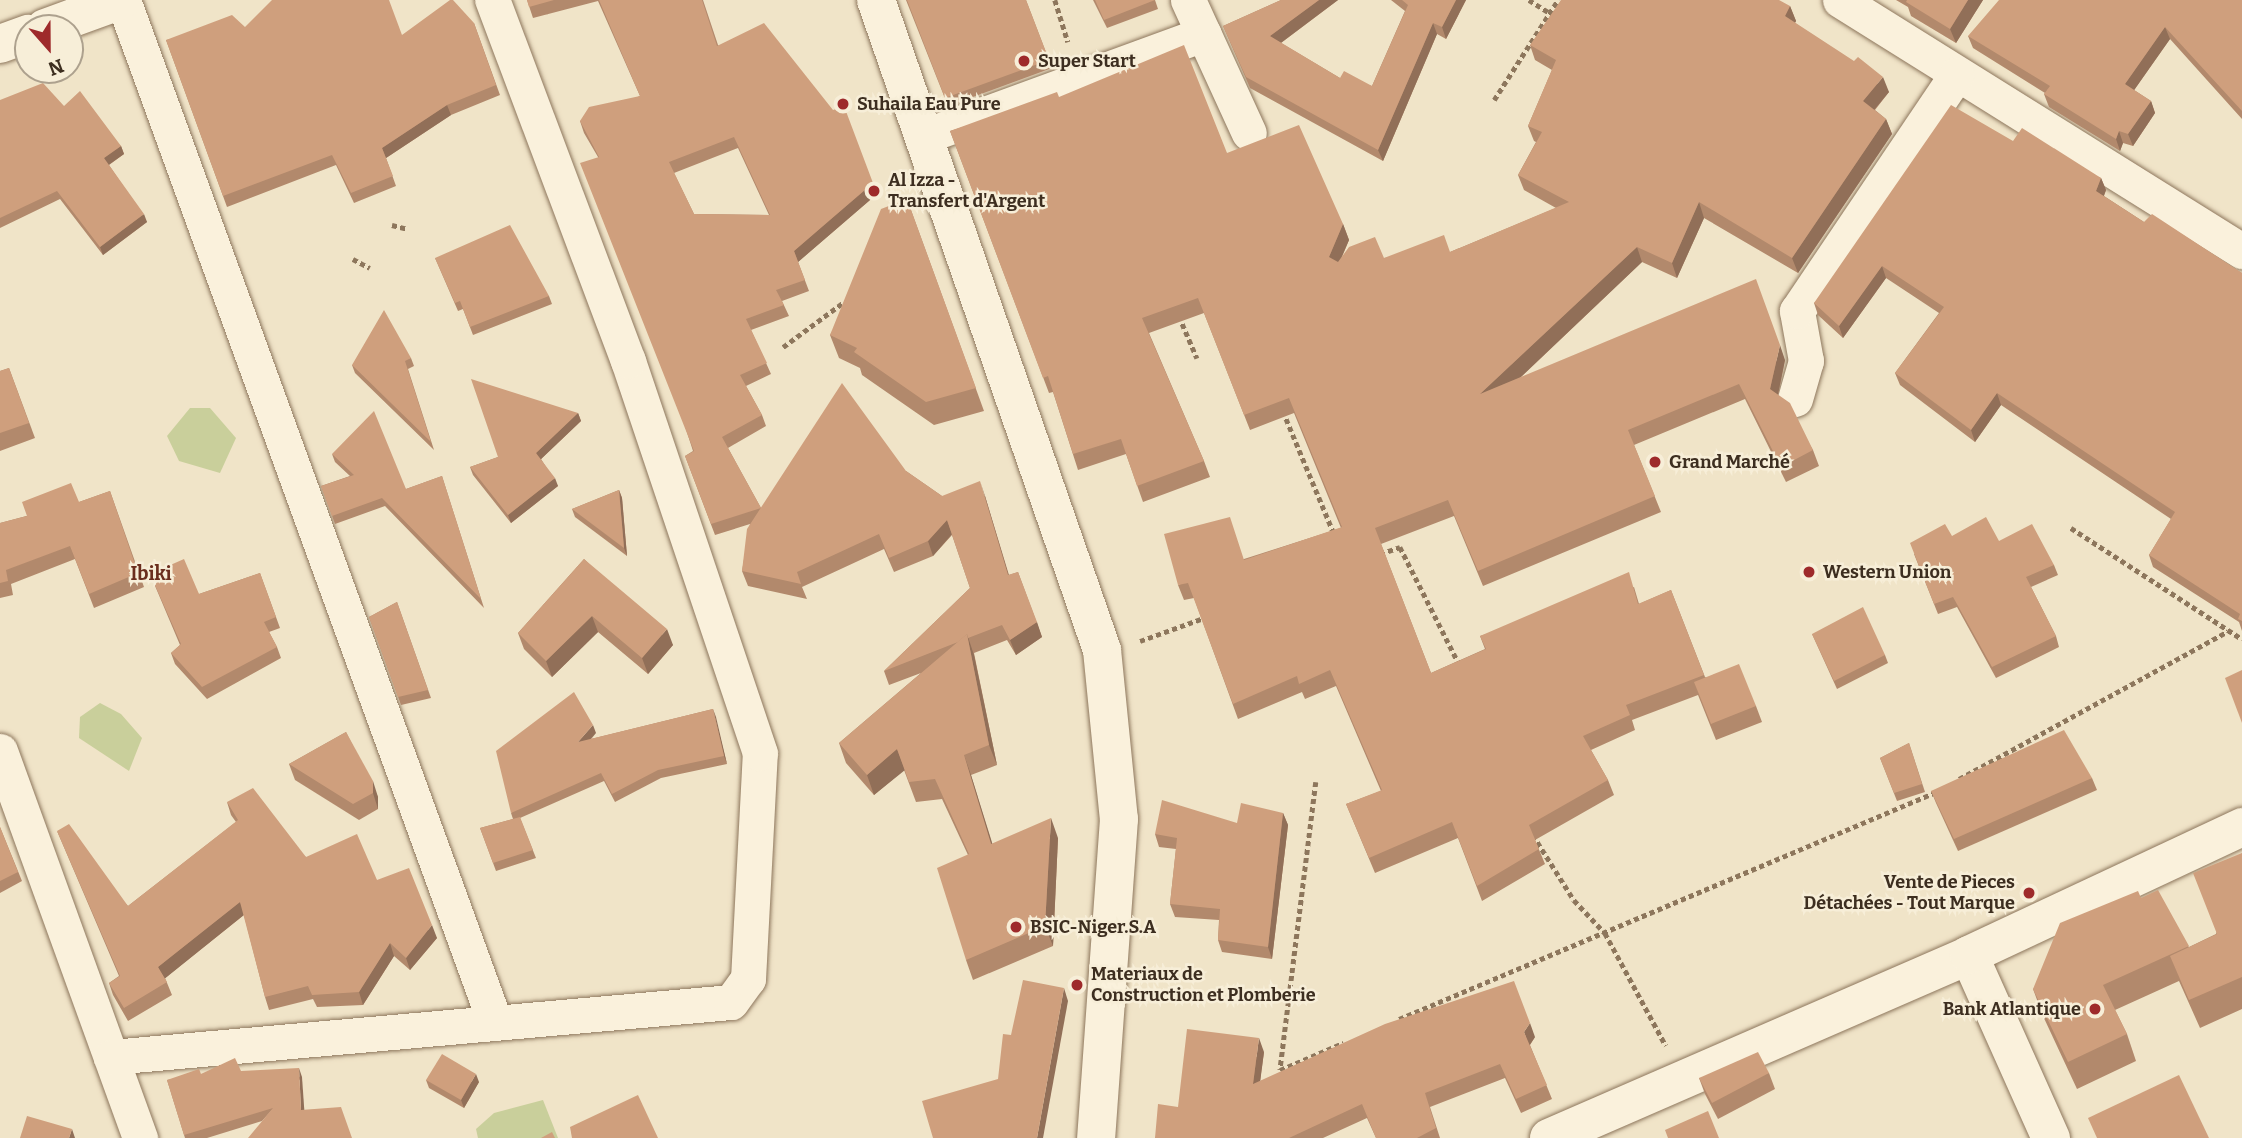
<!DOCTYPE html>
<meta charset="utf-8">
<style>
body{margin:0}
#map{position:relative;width:2242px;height:1138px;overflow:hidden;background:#f0e4c8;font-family:Bitter,serif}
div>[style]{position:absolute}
.green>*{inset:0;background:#c9cf9b}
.path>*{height:4.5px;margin-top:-2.25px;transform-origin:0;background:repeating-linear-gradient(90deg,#8d765c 0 5px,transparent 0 8.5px)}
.roads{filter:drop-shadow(0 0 2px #8d765c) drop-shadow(0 0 2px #8d765c)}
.street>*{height:35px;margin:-17.5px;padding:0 17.5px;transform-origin:17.5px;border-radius:17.5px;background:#faf1dc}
.secondary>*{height:38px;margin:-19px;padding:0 19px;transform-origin:19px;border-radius:19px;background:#faf1dc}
.wall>*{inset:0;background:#b2896c}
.shaded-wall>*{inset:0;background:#916f58}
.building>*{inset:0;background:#cf9f7d}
.dots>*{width:19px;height:19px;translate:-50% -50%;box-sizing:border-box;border:4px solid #f7eed8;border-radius:50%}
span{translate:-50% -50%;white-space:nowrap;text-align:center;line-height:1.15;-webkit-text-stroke:5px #f7eed8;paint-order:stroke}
.poi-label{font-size:18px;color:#3d2e20;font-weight:700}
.left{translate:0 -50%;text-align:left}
.right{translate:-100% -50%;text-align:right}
.neighbourhood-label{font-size:19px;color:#6b2e1e;font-weight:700}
.north{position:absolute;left:14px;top:14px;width:70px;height:70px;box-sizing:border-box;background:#f7eed8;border:2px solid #ada18e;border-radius:50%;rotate:159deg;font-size:19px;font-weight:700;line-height:28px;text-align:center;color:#3d2e20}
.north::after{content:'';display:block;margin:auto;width:24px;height:32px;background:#9e2a2b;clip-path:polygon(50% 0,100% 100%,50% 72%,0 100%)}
</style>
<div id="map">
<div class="green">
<div style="clip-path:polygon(190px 408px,210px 408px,236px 438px,220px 473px,179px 461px,167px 436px)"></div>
<div style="clip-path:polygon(100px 703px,121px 714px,142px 738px,129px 771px,79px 738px,80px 717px)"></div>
<div style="clip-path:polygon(543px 1100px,558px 1138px,478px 1138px,476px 1129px,494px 1113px)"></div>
</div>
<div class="path">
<div style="left:1055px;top:0;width:44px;rotate:72.8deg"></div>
<div style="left:1529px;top:0;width:31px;rotate:32deg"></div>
<div style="left:1494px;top:100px;width:119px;rotate:-57.4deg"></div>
<div style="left:392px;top:225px;width:16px;rotate:14deg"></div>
<div style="left:353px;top:259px;width:19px;rotate:28deg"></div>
<div style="left:1179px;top:316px;width:46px;rotate:66.8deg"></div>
<div style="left:783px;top:347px;width:76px;rotate:-36.4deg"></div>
<div style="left:1283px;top:411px;width:135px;rotate:67.4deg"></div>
<div style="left:2071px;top:528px;width:204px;rotate:33deg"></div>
<div style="left:1380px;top:554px;width:21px;rotate:-19deg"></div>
<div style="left:1400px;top:547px;width:131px;rotate:63.2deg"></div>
<div style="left:1140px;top:641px;width:68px;rotate:-19.8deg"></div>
<div style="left:1959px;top:779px;width:307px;rotate:-28.8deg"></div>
<div style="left:1316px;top:782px;width:290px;rotate:97.1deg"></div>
<div style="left:1280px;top:1070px;width:69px;rotate:-23.2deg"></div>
<div style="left:1533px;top:835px;width:77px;rotate:57.8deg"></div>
<div style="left:1574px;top:900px;width:45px;rotate:46.8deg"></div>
<div style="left:1605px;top:933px;width:128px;rotate:61.6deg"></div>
<div style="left:1399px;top:1019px;width:583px;rotate:-22.91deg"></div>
</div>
<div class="roads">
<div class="street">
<div style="left:123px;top:0;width:1085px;rotate:70.01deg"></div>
<div style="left:1188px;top:0;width:146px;rotate:65.4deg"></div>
<div style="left:1840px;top:0;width:474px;rotate:32deg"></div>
<div style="left:922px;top:137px;width:300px;rotate:-20.1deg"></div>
<div style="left:1795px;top:399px;width:40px;rotate:-74deg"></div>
<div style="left:1806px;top:361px;width:51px;rotate:-100.2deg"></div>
<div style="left:1797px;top:311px;width:285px;rotate:-56deg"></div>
<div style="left:0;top:751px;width:412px;rotate:70.1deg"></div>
<div style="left:111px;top:1057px;width:622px;rotate:-5.07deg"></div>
<div style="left:731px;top:1002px;width:29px;rotate:-54deg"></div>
<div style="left:748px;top:979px;width:226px;rotate:-87deg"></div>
<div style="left:760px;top:753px;width:414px;rotate:-108.6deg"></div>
<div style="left:628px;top:361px;width:386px;rotate:-110.6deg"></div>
</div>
<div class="secondary">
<div style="left:876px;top:0;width:688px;rotate:70.83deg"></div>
<div style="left:1102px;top:650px;width:170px;rotate:84.3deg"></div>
<div style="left:1119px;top:819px;width:320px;rotate:94.1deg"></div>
<div style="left:45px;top:28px;width:82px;rotate:-20deg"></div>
<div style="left:0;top:44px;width:30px;rotate:-20deg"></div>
<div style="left:1969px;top:955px;width:201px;rotate:65.9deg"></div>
<div style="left:1549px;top:1138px;width:458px;rotate:-23.5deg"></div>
<div style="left:1969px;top:955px;width:302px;rotate:-25.1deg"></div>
</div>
</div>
<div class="wall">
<div style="clip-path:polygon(evenodd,527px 0,703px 0,718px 45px,877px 194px,798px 262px,809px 291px,782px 301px,789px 316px,751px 330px,771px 374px,746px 386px,762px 415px,766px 426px,728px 448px,761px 508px,906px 471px,942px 496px,985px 496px,1009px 575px,1018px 572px,1042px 637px,1016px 655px,1007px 640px,974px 653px,997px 765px,971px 775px,992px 844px,1058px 838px,1053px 946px,973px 980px,966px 960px,968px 855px,942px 799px,916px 802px,904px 770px,874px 795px,846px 763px,839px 743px,921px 673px,889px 685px,884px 671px,970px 588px,952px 535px,933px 556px,894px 572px,884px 549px,802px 587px,807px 599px,748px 586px,742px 571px,750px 524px,715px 535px,685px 456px,693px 451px,598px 157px,584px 133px,580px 121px,640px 96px,598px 1px,533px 18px,527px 0,738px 148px,769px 215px,694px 214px,674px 173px,738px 148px)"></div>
<div style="clip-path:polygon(906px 0,1026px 0,1052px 68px,948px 106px)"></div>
<div style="clip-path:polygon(1093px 0,1155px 0,1158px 9px,1107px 28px)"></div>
<div style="clip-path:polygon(1281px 0,1338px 0,1281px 43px,1340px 78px,1372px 86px,1405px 11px,1391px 0,1466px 0,1446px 39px,1437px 34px,1383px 161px,1250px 88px,1223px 26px)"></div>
<div style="clip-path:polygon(1896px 0,1983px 0,1956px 43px,1911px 16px,1908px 7px)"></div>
<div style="clip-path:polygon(2242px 0,2242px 119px,2170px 39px,2134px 90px,2151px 101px,2155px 113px,2133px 146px,2123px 143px,2120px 151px,2049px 107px,2044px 94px,2045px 93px,1973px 48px,1968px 36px)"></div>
<div style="clip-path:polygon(1790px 6px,1796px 21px,1795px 23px,1889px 92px,1875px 110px,1886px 119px,1892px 134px,1798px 273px,1704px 218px,1677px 278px,1642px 262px,1520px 378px,1785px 360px,1778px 395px,1813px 450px,1819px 466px,1786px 482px,1745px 399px,1634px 445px,1661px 512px,1483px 586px,1454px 516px,1381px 544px,1431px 673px,1485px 649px,1480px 636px,1634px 587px,1639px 604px,1671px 590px,1705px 677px,1756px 706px,1762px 722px,1716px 740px,1698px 695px,1632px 720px,1635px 730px,1591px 750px,1608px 780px,1614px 795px,1535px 840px,1545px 864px,1482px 901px,1458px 838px,1375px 873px,1346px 804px,1381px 791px,1336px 686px,1305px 699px,1302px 692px,1238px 719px,1194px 598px,1184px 600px,1178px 585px,1244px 559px,1341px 528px,1294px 413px,1250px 430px,1204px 313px,1149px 333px,1204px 461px,1210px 477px,1143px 502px,1126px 454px,1078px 470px,1053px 392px,1049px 393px,950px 131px,1059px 97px,1227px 153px,1343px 224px,1349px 240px,1342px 257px,1384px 258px,1450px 252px,1556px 208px,1524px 190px,1518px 175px,1536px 142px,1534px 141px,1528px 126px,1552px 70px,1535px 60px,1530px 45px)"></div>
<div style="clip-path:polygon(474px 23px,500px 95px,451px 115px,386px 158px,396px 186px,354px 203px,336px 165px,227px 207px,166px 40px,245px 27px,402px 35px)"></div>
<div style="clip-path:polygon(0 100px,64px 106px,121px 146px,124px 154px,109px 165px,147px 222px,103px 255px,60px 199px,0 228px)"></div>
<div style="clip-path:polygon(2013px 141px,2101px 178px,2106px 190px,2104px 196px,2144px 222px,2242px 273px,2242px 631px,2239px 622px,2153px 567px,2149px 555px,2171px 519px,2001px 405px,1975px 442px,1900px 385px,1895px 373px,1939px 313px,1886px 278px,1843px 338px,1818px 315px,1814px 303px)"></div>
<div style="clip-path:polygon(907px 199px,984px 411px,934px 425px,862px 375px,860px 368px,839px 358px,830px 335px)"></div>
<div style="clip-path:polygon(435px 258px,549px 296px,552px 304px,473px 335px,463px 309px,458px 311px)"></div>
<div style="clip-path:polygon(411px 358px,414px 366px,408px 369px,434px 450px,355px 373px,352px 365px)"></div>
<div style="clip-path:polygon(9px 368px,35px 438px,0 451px,0 371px)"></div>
<div style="clip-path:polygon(578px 413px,581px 421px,541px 459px,558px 486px,511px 523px,473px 475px,470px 467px,498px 457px)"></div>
<div style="clip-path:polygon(332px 454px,406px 489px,442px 476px,484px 608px,385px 506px,335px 524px,321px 486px,350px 476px,335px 462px)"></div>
<div style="clip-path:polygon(619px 490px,622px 498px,627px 556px,575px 517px,572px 509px)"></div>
<div style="clip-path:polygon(110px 491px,144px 587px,94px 608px,75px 559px,11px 584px,13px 595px,0 598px,0 523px,79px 502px)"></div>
<div style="clip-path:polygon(1952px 536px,1999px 541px,2054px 565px,2058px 575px,2031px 587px,2056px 636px,2059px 647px,1996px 678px,1957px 607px,1938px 614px,1914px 554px)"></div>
<div style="clip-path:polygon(584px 559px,673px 645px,648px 674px,598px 632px,552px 677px,524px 649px,518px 633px)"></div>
<div style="clip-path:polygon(260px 573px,280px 628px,269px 632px,277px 647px,281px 658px,207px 699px,175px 664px,171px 653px,180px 645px,150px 574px,199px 594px)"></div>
<div style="clip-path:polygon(397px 602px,431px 698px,401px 705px,369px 617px)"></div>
<div style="clip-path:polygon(1812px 634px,1885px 655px,1888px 663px,1837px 689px)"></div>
<div style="clip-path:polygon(713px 709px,727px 764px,661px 778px,615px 802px,604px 781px,520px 818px,536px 858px,496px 871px,480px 828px,513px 819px,511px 813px,596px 733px,591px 739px)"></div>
<div style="clip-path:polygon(346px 732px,378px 797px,378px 809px,359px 820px,295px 780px,289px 764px)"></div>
<div style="clip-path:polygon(1909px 743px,1925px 792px,1897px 801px,1880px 758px)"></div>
<div style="clip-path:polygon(2092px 778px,2097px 790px,1958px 851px,1936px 803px,1931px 791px)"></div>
<div style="clip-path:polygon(227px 802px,306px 857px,377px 880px,437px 938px,410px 970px,394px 956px,363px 1005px,317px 1007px,313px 999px,269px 1010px,265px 997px,244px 915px,165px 978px,172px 995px,128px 1021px,113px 995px,109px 983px,119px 976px,57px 831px,128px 906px,236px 822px,231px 815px)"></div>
<div style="clip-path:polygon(1283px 813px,1288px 825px,1272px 959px,1222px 952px,1218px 940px,1219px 920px,1175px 917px,1170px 904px,1176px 849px,1159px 847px,1155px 834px,1237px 823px)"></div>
<div style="clip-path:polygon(0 827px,22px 881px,0 893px)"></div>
<div style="clip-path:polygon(2242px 853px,2242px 1009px,2200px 1028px,2179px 981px,2115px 1010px,2127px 1034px,2136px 1061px,2077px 1089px,2043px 1016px,2033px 989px,2141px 898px,2189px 947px,2216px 934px)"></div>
<div style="clip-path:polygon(1535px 1037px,1530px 1045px,1552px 1099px,1521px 1113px,1505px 1078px,1430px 1107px,1440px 1138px,1376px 1138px,1367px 1118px,1323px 1138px,1155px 1138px,1178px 1107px,1264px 1052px,1260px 1081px)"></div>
<div style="clip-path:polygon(241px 1071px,302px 1077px,262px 1121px,207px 1138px,185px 1138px,167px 1080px,201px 1074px)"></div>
<div style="clip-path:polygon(1769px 1073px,1775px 1089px,1718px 1119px,1705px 1094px,1699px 1078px)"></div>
<div style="clip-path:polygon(426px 1080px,479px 1082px,464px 1108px,429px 1088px)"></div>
</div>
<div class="shaded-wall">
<div style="clip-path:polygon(1319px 0,1338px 0,1274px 48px,1270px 36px)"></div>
<div style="clip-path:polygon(1456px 0,1466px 0,1446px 39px,1442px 27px)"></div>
<div style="clip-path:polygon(1968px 0,1983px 0,1956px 43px,1950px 29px)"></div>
<div style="clip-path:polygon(1790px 6px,1796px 21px,1790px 31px,1785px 16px)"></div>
<div style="clip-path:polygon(1433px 23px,1437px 34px,1383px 161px,1378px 150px)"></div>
<div style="clip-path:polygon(2165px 27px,2170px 39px,2130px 96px,2125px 84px)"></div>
<div style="clip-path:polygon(1883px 77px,1889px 92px,1869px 116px,1863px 101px)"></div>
<div style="clip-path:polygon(2151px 101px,2155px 113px,2133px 146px,2128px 134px)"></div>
<div style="clip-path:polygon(447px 105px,451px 115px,386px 158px,382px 148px)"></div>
<div style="clip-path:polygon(1886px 119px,1892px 134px,1798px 273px,1792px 258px)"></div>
<div style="clip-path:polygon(2119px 131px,2123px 143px,2120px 151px,2116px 139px)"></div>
<div style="clip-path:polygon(121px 146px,124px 154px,107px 166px,104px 158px)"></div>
<div style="clip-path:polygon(2101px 178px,2106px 190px,2101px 203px,2096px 191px)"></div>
<div style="clip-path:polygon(873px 183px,877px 194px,798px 262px,794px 251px)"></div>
<div style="clip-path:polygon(1699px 202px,1704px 218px,1677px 278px,1672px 263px)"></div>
<div style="clip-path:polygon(144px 214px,147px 222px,103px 255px,100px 247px)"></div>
<div style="clip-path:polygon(1343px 224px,1349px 240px,1335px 272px,1329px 257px)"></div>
<div style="clip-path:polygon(1637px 247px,1642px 262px,1486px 410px,1480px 394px)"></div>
<div style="clip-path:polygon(1882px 266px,1886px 278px,1843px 338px,1839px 326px)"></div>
<div style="clip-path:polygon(1780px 345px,1785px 360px,1776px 404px,1770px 389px)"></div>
<div style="clip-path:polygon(1997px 393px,2001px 405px,1975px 442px,1971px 430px)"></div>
<div style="clip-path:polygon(578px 413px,581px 421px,539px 461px,536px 453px)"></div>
<div style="clip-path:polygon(555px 478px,558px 486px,511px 523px,508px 515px)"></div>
<div style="clip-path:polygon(980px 481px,985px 496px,1013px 590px,1008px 575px)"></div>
<div style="clip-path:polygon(619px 490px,622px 498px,627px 556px,624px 548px)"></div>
<div style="clip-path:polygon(947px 520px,952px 534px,933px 556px,928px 541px)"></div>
<div style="clip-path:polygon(592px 616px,598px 632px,552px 677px,546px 661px)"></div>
<div style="clip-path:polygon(1037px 622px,1042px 637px,1016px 655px,1010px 640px)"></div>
<div style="clip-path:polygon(667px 629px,673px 645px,648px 674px,642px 658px)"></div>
<div style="clip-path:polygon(967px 634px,974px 655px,997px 765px,989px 745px)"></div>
<div style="clip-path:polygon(713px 709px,716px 717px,727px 764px,724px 756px)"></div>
<div style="clip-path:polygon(593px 725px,596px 733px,581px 750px,578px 742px)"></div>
<div style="clip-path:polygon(897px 749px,905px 770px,874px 795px,867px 775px)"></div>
<div style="clip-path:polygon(964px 755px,971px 775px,999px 865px,991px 844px)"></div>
<div style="clip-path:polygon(373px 781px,378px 797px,378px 809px,373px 793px)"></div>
<div style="clip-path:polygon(1283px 813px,1288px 825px,1272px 959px,1268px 947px)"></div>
<div style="clip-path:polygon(1051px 818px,1058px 838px,1053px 946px,1045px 926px)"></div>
<div style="clip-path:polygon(240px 902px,245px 914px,163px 980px,158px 967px)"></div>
<div style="clip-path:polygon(432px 925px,437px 938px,410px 970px,406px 958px)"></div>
<div style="clip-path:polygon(390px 943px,394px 956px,363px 1005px,359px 992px)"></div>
<div style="clip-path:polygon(1064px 988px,1068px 1001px,1043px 1138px,1037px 1138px)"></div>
<div style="clip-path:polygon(1530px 1023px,1535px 1037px,1529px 1046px,1524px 1032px)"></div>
<div style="clip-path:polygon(1259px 1038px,1264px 1052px,1258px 1098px,1253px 1084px)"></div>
<div style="clip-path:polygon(299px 1068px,302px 1077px,305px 1120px,301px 1110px)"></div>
<div style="clip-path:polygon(476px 1074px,479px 1082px,464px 1108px,461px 1100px)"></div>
<div style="clip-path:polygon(72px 1129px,75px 1138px,69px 1138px)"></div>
</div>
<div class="building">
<div style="clip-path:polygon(272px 0,389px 0,402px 35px,450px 0,453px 0,474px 23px,496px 85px,447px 105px,382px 148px,393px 176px,351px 193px,332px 155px,223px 196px,166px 40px,232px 15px,245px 27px)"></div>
<div style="clip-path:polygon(527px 0,554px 0,529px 7px)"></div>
<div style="clip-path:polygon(evenodd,599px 0,702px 0,717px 46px,764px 23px,833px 110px,844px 106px,873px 183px,794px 251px,805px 280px,776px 290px,784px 305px,746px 319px,767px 363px,740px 375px,762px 415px,722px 437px,761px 508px,711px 524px,685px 456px,694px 451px,580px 163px,599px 157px,580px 121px,589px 107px,640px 96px,599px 0,734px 137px,770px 215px,694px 214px,669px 162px,734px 137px)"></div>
<div style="clip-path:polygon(907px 0,1026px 0,1049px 60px,945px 98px)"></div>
<div style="clip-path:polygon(1095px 0,1155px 0,1104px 20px)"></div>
<div style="clip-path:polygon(1281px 0,1319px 0,1270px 36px,1340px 78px,1344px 71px,1372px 86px,1408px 5px,1402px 0,1456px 0,1442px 27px,1433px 23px,1378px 150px,1246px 77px,1223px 26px)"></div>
<div style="clip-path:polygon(1561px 0,1779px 0,1790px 6px,1785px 16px,1854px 61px,1858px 57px,1883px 77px,1863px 101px,1886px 119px,1792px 258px,1699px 202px,1672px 263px,1637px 247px,1480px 394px,1756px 279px,1780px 345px,1770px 389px,1790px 403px,1813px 450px,1781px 467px,1739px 384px,1628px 430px,1655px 496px,1478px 571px,1448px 500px,1375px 528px,1431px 673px,1486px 649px,1480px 636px,1629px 572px,1638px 604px,1671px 590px,1704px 675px,1626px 705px,1630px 715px,1583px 736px,1608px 780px,1529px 825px,1539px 849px,1477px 886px,1452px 822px,1369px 858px,1346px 804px,1382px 790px,1330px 670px,1299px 684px,1297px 676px,1233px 704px,1188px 583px,1178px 585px,1164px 534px,1230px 517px,1244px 560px,1342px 527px,1289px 398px,1244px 415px,1198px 298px,1142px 318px,1204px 461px,1137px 486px,1121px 439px,1073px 454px,1048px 376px,1043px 378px,950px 131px,1057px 92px,1059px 97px,1184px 45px,1227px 153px,1299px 125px,1343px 224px,1329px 257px,1338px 262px,1349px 247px,1375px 237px,1384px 258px,1444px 235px,1450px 252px,1569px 202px,1518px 175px,1542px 132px,1528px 126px,1556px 60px,1530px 45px)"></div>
<div style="clip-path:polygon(1907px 0,1968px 0,1950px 29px,1906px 2px)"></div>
<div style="clip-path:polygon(1999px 0,2242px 0,2242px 111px,2165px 27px,2125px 84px,2151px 101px,2128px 134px,2119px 131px,2116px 139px,2044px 94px,2050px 86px,1968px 36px)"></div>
<div style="clip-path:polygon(43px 83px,64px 106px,80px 91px,121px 146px,104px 158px,144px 214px,100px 247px,57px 191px,0 218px,0 100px)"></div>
<div style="clip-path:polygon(1951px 105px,2013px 141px,2022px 128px,2101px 178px,2096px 191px,2144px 222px,2152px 214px,2242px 273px,2242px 621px,2238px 619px,2240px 614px,2149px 555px,2175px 512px,1997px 393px,1971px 430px,1895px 373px,1944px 307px,1882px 266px,1839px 326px,1814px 303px)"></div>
<div style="clip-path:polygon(907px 199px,976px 388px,926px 402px,854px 352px,857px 348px,830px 335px,881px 209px)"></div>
<div style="clip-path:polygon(510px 225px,549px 296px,470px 327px,460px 301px,455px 303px,435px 258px)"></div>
<div style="clip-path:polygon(384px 310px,411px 358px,405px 361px,431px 442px,352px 365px)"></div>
<div style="clip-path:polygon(9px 368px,29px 423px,0 433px,0 371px)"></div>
<div style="clip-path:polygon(471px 379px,578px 413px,536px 453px,555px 478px,508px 515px,470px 467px,498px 457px)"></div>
<div style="clip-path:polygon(842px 383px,906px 471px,942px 496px,980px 481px,1008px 575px,1018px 572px,1037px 622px,1010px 640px,1002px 625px,968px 638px,967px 634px,958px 642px,884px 671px,970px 588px,947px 520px,928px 541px,889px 558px,879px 534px,797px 572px,801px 584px,742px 571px,747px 529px)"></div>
<div style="clip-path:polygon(374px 411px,406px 489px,442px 476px,481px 599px,382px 498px,332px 516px,321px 486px,354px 475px,332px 454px)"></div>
<div style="clip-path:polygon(71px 483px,79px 502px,110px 491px,138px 573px,89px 594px,70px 546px,6px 570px,8px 581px,0 583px,0 523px,27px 516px,22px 502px)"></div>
<div style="clip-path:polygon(619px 490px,624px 548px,572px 509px)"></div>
<div style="clip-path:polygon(1986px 517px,1999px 541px,2032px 524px,2054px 565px,2026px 577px,2056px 636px,1992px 667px,1953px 597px,1934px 604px,1910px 543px,1945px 524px,1952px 536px)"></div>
<div style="clip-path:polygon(184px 559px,199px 594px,260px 573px,276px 617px,264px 622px,277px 647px,202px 687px,171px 653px,181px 644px,150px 574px)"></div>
<div style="clip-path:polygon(584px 559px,667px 629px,642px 658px,592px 616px,546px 661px,518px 633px)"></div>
<div style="clip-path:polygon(397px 602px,428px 690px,398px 697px,369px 617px)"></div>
<div style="clip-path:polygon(1863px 607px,1885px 655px,1834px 681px,1812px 634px)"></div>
<div style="clip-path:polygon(967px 634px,989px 745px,964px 755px,991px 844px,1051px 818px,1045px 926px,966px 960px,937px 868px,969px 854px,935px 779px,909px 782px,897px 749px,867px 775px,839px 743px)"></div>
<div style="clip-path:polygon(1739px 664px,1756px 706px,1711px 724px,1694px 682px)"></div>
<div style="clip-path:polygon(2242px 670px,2242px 723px,2225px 678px)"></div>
<div style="clip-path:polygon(574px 692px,593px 725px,578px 742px,713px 709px,724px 756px,658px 770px,612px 794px,601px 773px,511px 813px,496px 751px)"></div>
<div style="clip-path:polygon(2064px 730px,2092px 778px,1954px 839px,1931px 791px)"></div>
<div style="clip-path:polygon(346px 732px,373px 781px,373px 793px,353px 804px,289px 764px)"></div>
<div style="clip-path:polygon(1909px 743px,1922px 784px,1894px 793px,1880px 758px)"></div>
<div style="clip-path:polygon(253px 788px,306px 857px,357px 834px,377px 880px,409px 868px,432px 925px,406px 958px,390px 943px,359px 992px,312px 995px,308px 986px,265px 997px,240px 902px,158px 967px,167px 982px,124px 1008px,109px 983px,120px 976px,57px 831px,69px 824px,128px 906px,238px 820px,227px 802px)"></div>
<div style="clip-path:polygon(1162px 800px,1237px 823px,1241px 803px,1283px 813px,1268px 947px,1218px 940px,1220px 909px,1170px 904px,1177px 838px,1155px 834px)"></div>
<div style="clip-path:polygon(520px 817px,533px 850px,493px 863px,480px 828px)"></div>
<div style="clip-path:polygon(0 827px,18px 872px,0 881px)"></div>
<div style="clip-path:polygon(2242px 853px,2242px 977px,2189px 1000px,2170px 956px,2217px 934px,2193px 873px)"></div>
<div style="clip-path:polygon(2158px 890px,2189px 946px,2103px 985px,2127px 1034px,2068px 1062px,2033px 989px,2060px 923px,2138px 891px,2141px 898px)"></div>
<div style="clip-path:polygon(1023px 980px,1064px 988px,1037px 1138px,933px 1138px,922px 1101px,998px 1079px,1003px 1034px,1011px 1035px)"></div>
<div style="clip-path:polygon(1514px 981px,1530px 1023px,1524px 1032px,1547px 1085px,1516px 1099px,1500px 1064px,1425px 1093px,1436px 1128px,1417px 1138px,1376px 1138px,1362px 1104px,1289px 1138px,1155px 1138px,1158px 1104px,1178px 1107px,1187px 1029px,1259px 1038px,1253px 1084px,1385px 1024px)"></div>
<div style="clip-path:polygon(1758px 1052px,1769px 1073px,1712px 1103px,1699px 1078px)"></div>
<div style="clip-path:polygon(442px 1054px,476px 1074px,461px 1100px,426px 1080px)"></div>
<div style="clip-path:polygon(235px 1058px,241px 1071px,299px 1068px,301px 1110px,341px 1107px,352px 1138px,248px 1138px,273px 1108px,184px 1135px,167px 1080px,199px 1069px,201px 1074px)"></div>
<div style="clip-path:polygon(2179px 1075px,2209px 1138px,2097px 1138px,2088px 1118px)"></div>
<div style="clip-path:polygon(638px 1095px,658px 1138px,572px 1138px,570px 1127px)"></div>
<div style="clip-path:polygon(1708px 1111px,1719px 1138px,1668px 1138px,1665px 1130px)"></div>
<div style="clip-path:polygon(27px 1116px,72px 1129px,69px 1138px,20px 1138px)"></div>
<div style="clip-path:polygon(552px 1132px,555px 1138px,541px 1138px)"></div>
</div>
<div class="dots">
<div style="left:1024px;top:61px;background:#9e2a2b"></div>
<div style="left:843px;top:104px;background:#9e2a2b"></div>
<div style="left:874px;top:191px;background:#9e2a2b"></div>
<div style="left:1655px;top:462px;background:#9e2a2b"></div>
<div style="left:1809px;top:572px;background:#9e2a2b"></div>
<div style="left:2029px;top:893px;background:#9e2a2b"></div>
<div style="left:1016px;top:927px;background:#9e2a2b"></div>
<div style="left:1077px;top:985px;background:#9e2a2b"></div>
<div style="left:2095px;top:1009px;background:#9e2a2b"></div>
</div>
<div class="poi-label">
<span class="left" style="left:1038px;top:61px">Super Start</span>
<span class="left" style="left:857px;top:104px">Suhaila Eau Pure</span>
<span class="left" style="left:888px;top:191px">Al Izza -<br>Transfert d'Argent</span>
<span class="left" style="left:1669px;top:462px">Grand Marché</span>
<span class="left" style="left:1823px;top:572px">Western Union</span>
<span class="right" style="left:2015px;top:893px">Vente de Pieces<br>Détachées - Tout Marque</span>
<span class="left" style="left:1030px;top:927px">BSIC-Niger.S.A</span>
<span class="left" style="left:1091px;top:985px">Materiaux de<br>Construction et Plomberie</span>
<span class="right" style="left:2081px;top:1009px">Bank Atlantique</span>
</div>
<div class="neighbourhood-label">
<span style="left:151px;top:574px">Ibiki</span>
</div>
<div class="north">N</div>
</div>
